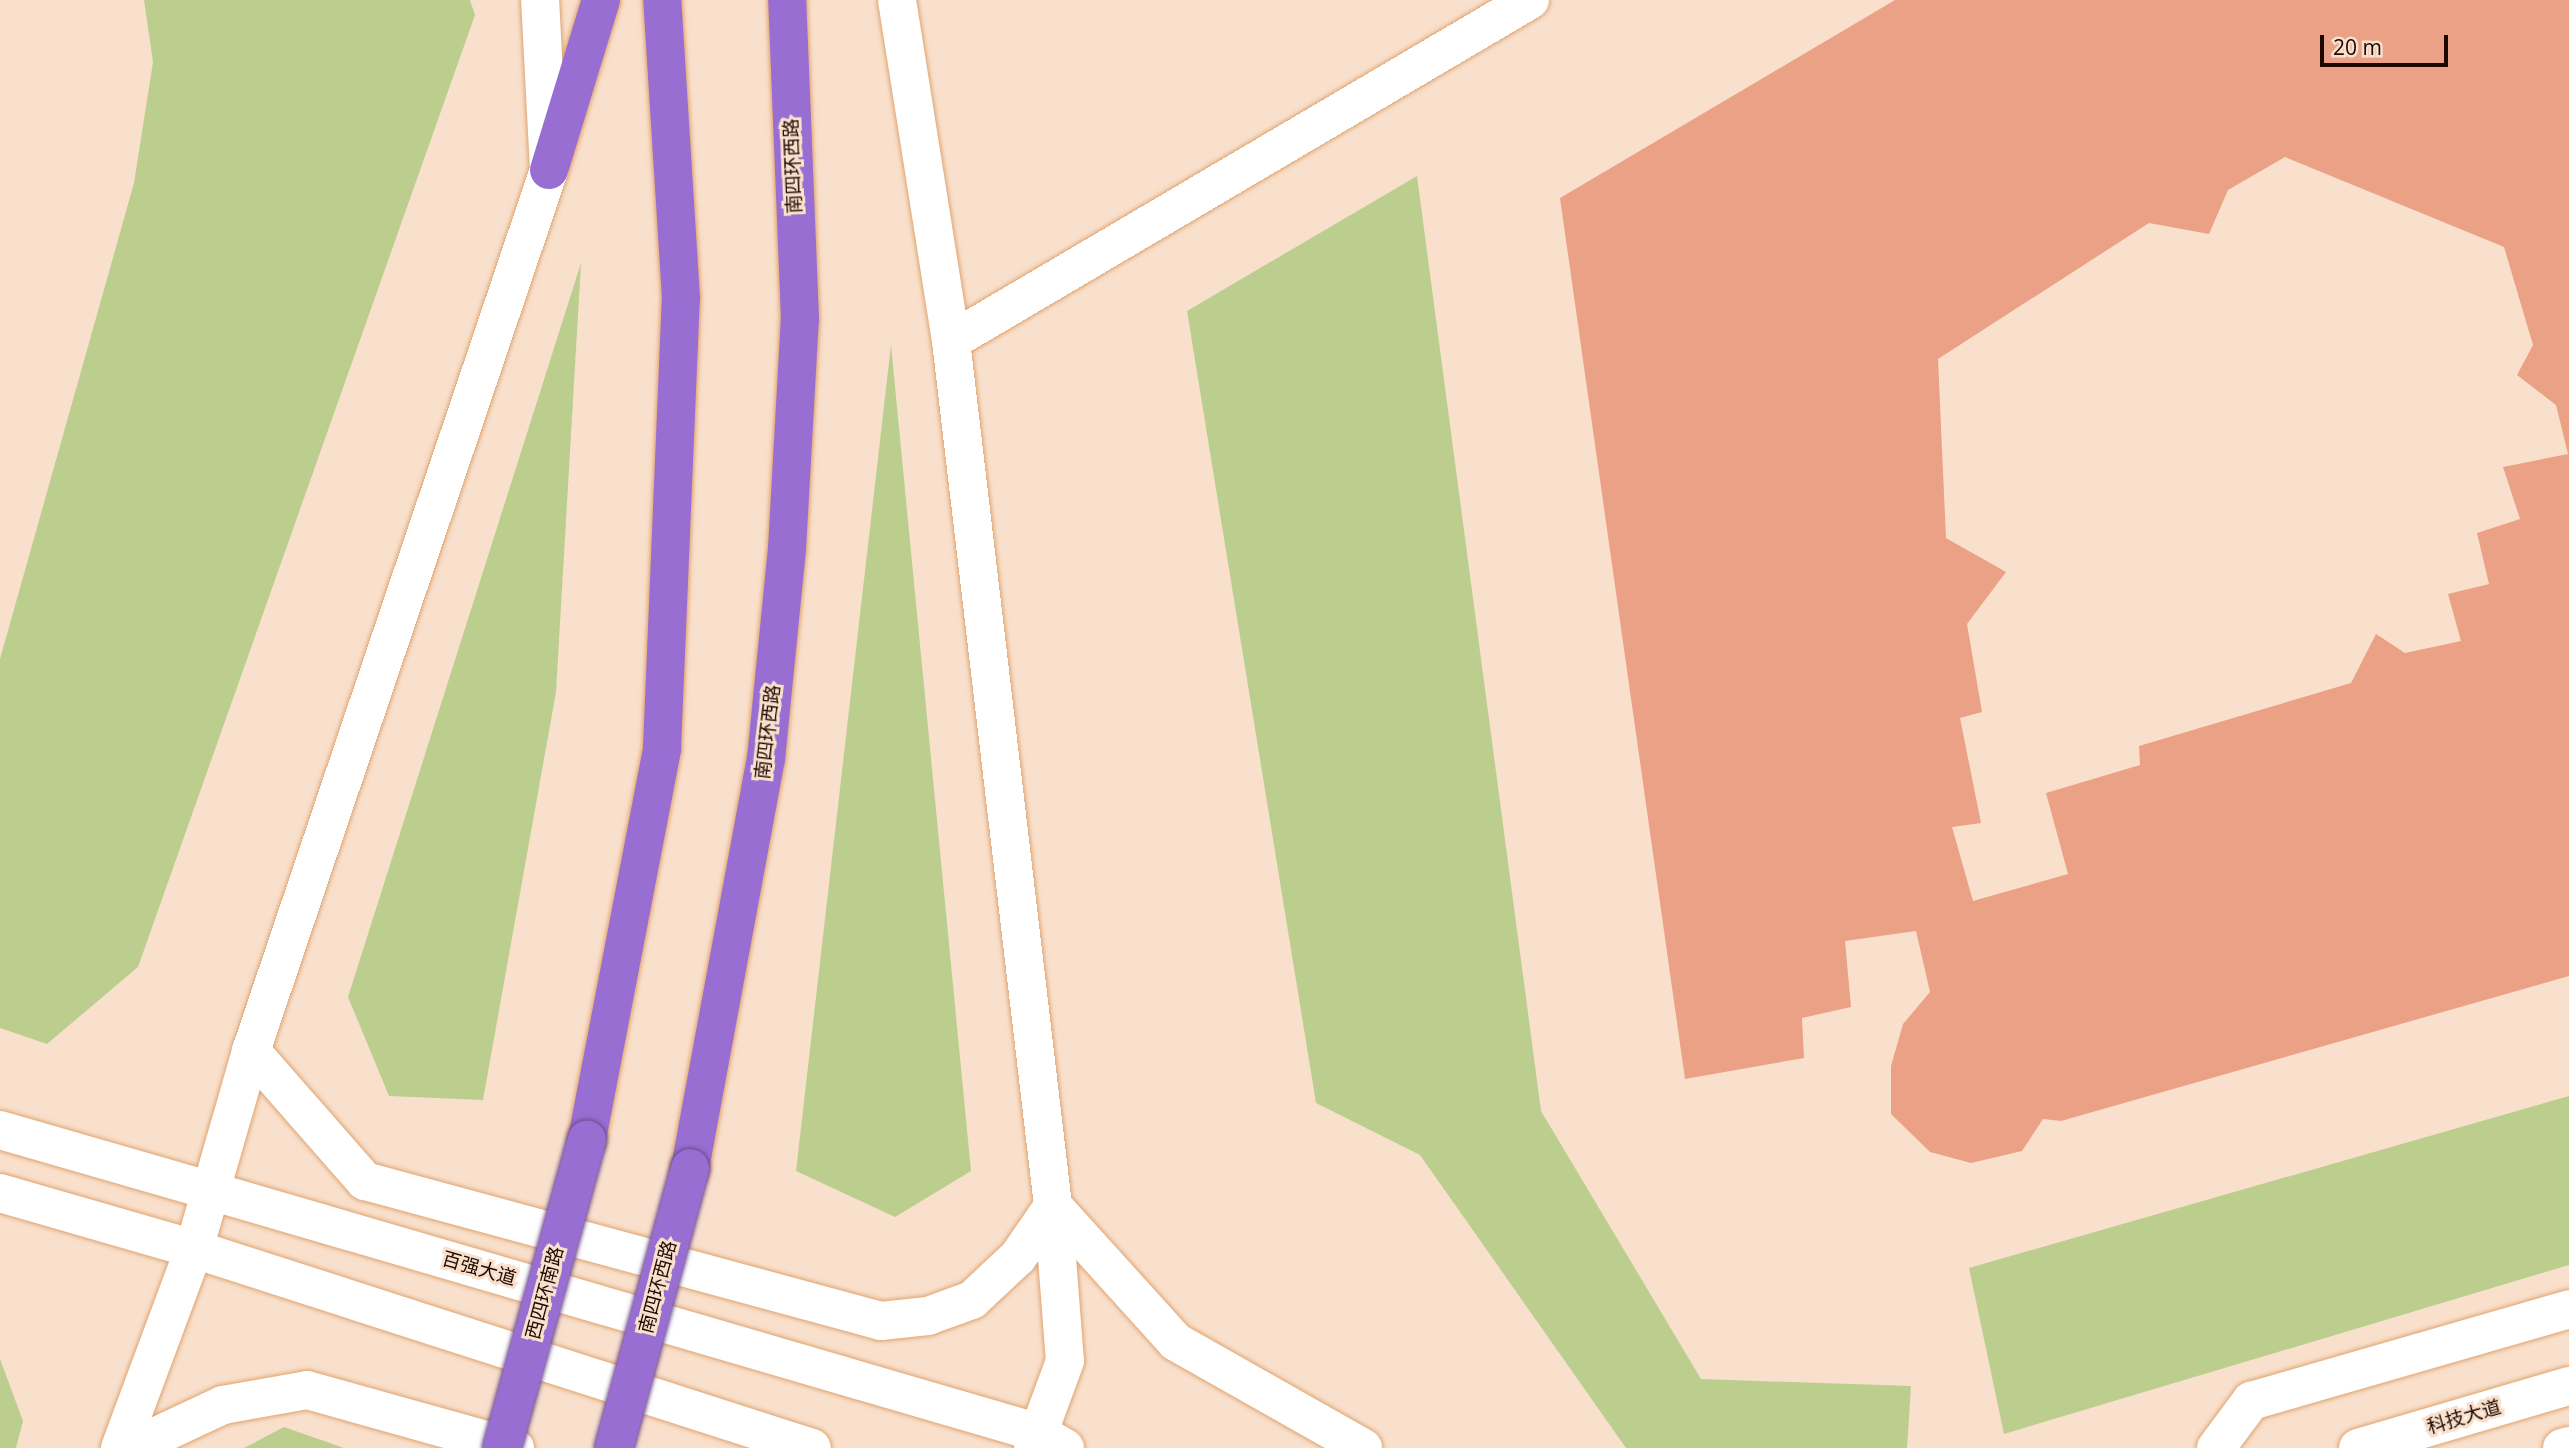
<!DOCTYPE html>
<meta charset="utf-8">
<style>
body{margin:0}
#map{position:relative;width:2569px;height:1448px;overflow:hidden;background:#f9e0cc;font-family:"Open Sans","Noto Sans SC",sans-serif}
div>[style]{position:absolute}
.green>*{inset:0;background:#bbce8e}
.building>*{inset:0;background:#eba185}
.roads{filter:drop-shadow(0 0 2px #dfa471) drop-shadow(0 0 2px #dfa471)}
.street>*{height:38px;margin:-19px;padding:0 19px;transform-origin:19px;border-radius:19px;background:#fff}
.secondary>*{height:38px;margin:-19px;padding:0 19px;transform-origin:19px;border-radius:19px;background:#fff}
.highway>*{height:38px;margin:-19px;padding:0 19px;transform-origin:19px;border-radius:19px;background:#996ed3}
.bridges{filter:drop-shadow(0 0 2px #6e4b89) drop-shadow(0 0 2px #6e4b89)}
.highway-bridge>*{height:38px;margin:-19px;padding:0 19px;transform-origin:19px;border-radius:19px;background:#996ed3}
span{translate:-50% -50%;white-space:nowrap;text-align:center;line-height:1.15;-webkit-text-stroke:6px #f9e0cc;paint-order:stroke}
.street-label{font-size:19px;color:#1e0900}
.scale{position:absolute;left:2320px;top:35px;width:128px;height:32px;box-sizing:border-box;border:4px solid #1e0900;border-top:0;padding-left:9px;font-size:21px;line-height:24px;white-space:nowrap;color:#1e0900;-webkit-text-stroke:5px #f9e0cc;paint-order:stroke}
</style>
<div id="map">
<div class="green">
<div style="clip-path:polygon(144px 0,470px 0,475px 15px,138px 967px,47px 1044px,0 1028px,0 659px,134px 183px,153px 62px)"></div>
<div style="clip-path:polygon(1417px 176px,1541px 1111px,1701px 1379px,1911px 1386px,1907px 1448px,1626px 1448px,1420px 1155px,1316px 1103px,1187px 311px)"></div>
<div style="clip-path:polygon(581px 263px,556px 692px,483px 1100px,389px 1096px,348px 997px)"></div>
<div style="clip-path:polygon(891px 345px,971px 1171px,895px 1217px,796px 1171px)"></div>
<div style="clip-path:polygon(2569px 1096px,2569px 1265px,2004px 1434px,1969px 1268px)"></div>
<div style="clip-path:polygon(0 1359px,23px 1421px,16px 1448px,0 1448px)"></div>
<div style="clip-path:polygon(284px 1427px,344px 1448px,244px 1448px)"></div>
</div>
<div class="building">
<div style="clip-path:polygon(evenodd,1895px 0,2569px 0,2569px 976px,2061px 1121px,2043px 1119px,2022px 1151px,1971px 1163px,1930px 1152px,1891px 1114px,1891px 1066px,1903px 1024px,1930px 992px,1916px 931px,1845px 941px,1851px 1007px,1802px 1018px,1804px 1058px,1685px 1079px,1560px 198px,1895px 0,2285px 157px,2504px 247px,2533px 345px,2517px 375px,2556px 405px,2568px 454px,2503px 467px,2520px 519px,2477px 533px,2489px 584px,2448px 594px,2461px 641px,2405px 653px,2376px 634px,2351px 683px,2139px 746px,2140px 765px,2046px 793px,2068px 874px,1973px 901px,1952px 827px,1981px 823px,1960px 718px,1982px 712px,1967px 624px,2006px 572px,1946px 538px,1938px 359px,2149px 223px,2209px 234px,2228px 190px,2285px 157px)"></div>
</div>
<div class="roads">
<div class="street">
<div style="left:0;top:1130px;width:220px;rotate:16.1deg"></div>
<div style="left:0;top:1193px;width:202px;rotate:16.1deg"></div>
<div style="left:2216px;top:1448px;width:59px;rotate:-53.3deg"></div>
<div style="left:2251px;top:1401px;width:331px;rotate:-16.1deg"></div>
</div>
<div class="secondary">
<div style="left:897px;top:0;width:345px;rotate:81deg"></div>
<div style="left:951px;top:341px;width:871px;rotate:83.27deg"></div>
<div style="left:1053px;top:1206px;width:155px;rotate:85.6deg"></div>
<div style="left:1065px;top:1361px;width:93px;rotate:110.2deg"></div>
<div style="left:951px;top:341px;width:672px;rotate:-30.5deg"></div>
<div style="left:251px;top:1051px;width:173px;rotate:48.8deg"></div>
<div style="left:365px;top:1181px;width:535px;rotate:15.18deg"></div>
<div style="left:881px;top:1321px;width:47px;rotate:-6.1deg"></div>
<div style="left:928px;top:1316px;width:47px;rotate:-20deg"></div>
<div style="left:972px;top:1300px;width:63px;rotate:-43.1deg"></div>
<div style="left:1018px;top:1257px;width:62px;rotate:-55.5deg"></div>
<div style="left:1053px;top:1206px;width:183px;rotate:47.9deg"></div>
<div style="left:1176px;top:1342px;width:215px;rotate:29.5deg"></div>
<div style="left:211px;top:1191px;width:863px;rotate:16.29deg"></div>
<div style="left:1039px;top:1433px;width:30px;rotate:30deg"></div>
<div style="left:194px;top:1249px;width:649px;rotate:17.85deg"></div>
<div style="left:120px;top:1448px;width:212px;rotate:-69.6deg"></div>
<div style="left:194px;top:1249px;width:206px;rotate:-73.9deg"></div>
<div style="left:251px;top:1051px;width:930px;rotate:-71.31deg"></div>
<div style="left:549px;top:170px;width:170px;rotate:-93deg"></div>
<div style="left:131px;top:1448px;width:102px;rotate:-25.1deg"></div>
<div style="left:223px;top:1405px;width:85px;rotate:-10.1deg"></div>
<div style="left:307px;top:1390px;width:216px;rotate:15.6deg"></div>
<div style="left:2358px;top:1448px;width:220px;rotate:-16.4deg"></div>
<div style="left:2562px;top:1448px;width:7px;rotate:-16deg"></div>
</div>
<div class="highway">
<div style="left:549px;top:170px;width:178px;rotate:-73deg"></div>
<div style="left:587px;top:1139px;width:398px;rotate:-79.1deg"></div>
<div style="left:662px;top:748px;width:450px;rotate:-87.6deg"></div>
<div style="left:681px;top:298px;width:299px;rotate:-93.6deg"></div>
<div style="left:690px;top:1168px;width:416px;rotate:-79.5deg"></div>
<div style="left:766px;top:759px;width:211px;rotate:-84.3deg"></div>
<div style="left:787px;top:549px;width:230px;rotate:-86.8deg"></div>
<div style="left:800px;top:319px;width:319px;rotate:-92.3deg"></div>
</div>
</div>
<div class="bridges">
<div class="highway-bridge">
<div style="left:502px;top:1448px;width:320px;rotate:-74.6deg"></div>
<div style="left:614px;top:1448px;width:290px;rotate:-74.8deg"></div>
</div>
</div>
<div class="street-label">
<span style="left:793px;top:166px;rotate:-92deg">南四环西路</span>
<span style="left:768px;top:732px;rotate:-83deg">南四环西路</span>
<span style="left:479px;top:1269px;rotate:16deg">百强大道</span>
<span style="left:658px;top:1287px;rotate:-75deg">南四环西路</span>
<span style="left:545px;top:1293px;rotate:-75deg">西四环南路</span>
<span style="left:2464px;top:1417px;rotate:-16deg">科技大道</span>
</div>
<div class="scale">20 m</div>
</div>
